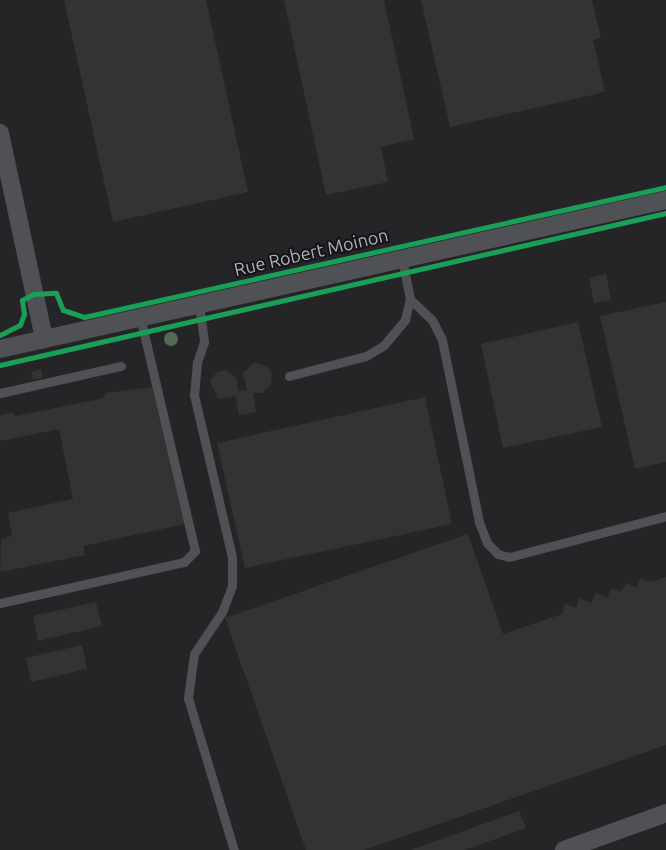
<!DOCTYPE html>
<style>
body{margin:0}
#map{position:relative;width:666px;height:850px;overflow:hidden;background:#1b1b1c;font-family:Ubuntu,sans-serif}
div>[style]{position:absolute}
.built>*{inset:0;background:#252528}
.building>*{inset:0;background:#333334}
.lane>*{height:9px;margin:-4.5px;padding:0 4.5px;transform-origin:4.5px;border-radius:4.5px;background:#4f5155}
.street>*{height:18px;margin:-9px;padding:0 9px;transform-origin:9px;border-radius:9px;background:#4f5155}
.cycleway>*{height:5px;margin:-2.5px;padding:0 2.5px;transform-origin:2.5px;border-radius:2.5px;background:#1a9f57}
.trees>*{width:14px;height:14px;margin:-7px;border-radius:50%;background:#536954}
span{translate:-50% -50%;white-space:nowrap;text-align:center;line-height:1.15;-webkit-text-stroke:4px #151518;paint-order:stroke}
.street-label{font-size:18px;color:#acb2bd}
</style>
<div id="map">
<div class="built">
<div style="clip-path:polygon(0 0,666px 0,666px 850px,0 850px)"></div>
</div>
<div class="building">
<div style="clip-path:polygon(64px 0,206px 0,248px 192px,113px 222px)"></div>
<div style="clip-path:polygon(284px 0,384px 0,414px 139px,381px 147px,388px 182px,326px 195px)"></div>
<div style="clip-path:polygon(421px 0,592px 0,601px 38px,593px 40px,605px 92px,450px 127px)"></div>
<div style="clip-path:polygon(606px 274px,611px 300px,594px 303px,589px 278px)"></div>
<div style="clip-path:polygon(666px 302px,666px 462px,635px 469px,600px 316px)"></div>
<div style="clip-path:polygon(578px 322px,602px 427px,503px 448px,481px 344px)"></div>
<div style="clip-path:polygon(254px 363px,267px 366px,272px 373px,271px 385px,262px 393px,253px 393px,256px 412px,239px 415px,235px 396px,218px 399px,210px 381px,217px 372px,226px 370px,237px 378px,238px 391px,247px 390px,243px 373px)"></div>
<div style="clip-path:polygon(41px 369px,43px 378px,33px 380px,31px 372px)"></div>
<div style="clip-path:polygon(152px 387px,185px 524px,83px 546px,85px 555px,0 572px,1px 539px,12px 536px,8px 513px,73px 499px,59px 429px,0 441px,0 415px,13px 412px,15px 416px,104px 398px,106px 393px)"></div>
<div style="clip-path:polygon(425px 397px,452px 524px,245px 568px,217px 443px)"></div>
<div style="clip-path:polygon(468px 534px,503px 634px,562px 614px,565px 604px,576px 608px,579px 598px,591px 603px,596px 593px,607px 598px,611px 588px,621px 592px,626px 583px,637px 587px,640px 578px,651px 582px,666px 577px,666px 745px,364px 850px,306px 850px,225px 618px)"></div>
<div style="clip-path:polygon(96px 602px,102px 626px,38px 641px,33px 616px)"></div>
<div style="clip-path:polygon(82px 645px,87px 669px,31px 682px,26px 658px)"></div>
<div style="clip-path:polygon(519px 811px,526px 828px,465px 850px,411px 850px)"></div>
</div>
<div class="lane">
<div style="left:410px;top:299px;width:30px;rotate:44deg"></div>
<div style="left:432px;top:320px;width:22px;rotate:63deg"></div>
<div style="left:442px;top:340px;width:186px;rotate:78.5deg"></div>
<div style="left:479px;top:522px;width:22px;rotate:69deg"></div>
<div style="left:487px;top:543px;width:16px;rotate:45deg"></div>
<div style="left:498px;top:554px;width:11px;rotate:15deg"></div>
<div style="left:509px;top:557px;width:162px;rotate:-14.6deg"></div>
<div style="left:199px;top:305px;width:37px;rotate:82deg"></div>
<div style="left:204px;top:342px;width:21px;rotate:109deg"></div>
<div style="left:197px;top:362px;width:33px;rotate:95deg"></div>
<div style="left:194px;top:395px;width:166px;rotate:76.8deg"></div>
<div style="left:232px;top:557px;width:29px;rotate:90deg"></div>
<div style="left:232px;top:586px;width:28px;rotate:111deg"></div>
<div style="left:222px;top:612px;width:50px;rotate:123.7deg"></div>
<div style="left:194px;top:654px;width:44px;rotate:97.8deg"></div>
<div style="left:188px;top:698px;width:159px;rotate:73.2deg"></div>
<div style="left:289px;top:376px;width:80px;rotate:-14.6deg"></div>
<div style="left:366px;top:356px;width:21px;rotate:-31deg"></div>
<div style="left:384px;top:345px;width:33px;rotate:-50deg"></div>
<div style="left:405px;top:320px;width:22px;rotate:-77deg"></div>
<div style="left:410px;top:299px;width:41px;rotate:-101.3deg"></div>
<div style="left:0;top:393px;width:124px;rotate:-12.6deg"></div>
<div style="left:0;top:603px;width:189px;rotate:-12.6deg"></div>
<div style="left:184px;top:562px;width:16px;rotate:-45deg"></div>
<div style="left:195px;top:551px;width:240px;rotate:-103.2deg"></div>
</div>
<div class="street">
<div style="left:0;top:133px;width:211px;rotate:77.9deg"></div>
<div style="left:0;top:349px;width:682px;rotate:-12.61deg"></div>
<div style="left:564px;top:850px;width:109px;rotate:-19.9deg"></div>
</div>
<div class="cycleway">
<div style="left:0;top:335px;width:22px;rotate:-27deg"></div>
<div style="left:20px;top:325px;width:12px;rotate:-70deg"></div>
<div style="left:24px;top:314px;width:14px;rotate:-98deg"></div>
<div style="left:22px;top:300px;width:13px;rotate:-27deg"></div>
<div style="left:34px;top:294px;width:22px;rotate:-3deg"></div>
<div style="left:56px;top:293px;width:18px;rotate:68deg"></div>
<div style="left:63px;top:310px;width:22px;rotate:18deg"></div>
<div style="left:84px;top:317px;width:596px;rotate:-12.59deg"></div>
<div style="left:0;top:365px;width:683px;rotate:-12.86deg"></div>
</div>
<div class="trees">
<div style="left:171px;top:339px"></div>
</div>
<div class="street-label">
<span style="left:311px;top:252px;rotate:-13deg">Rue Robert Moinon</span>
</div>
</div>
